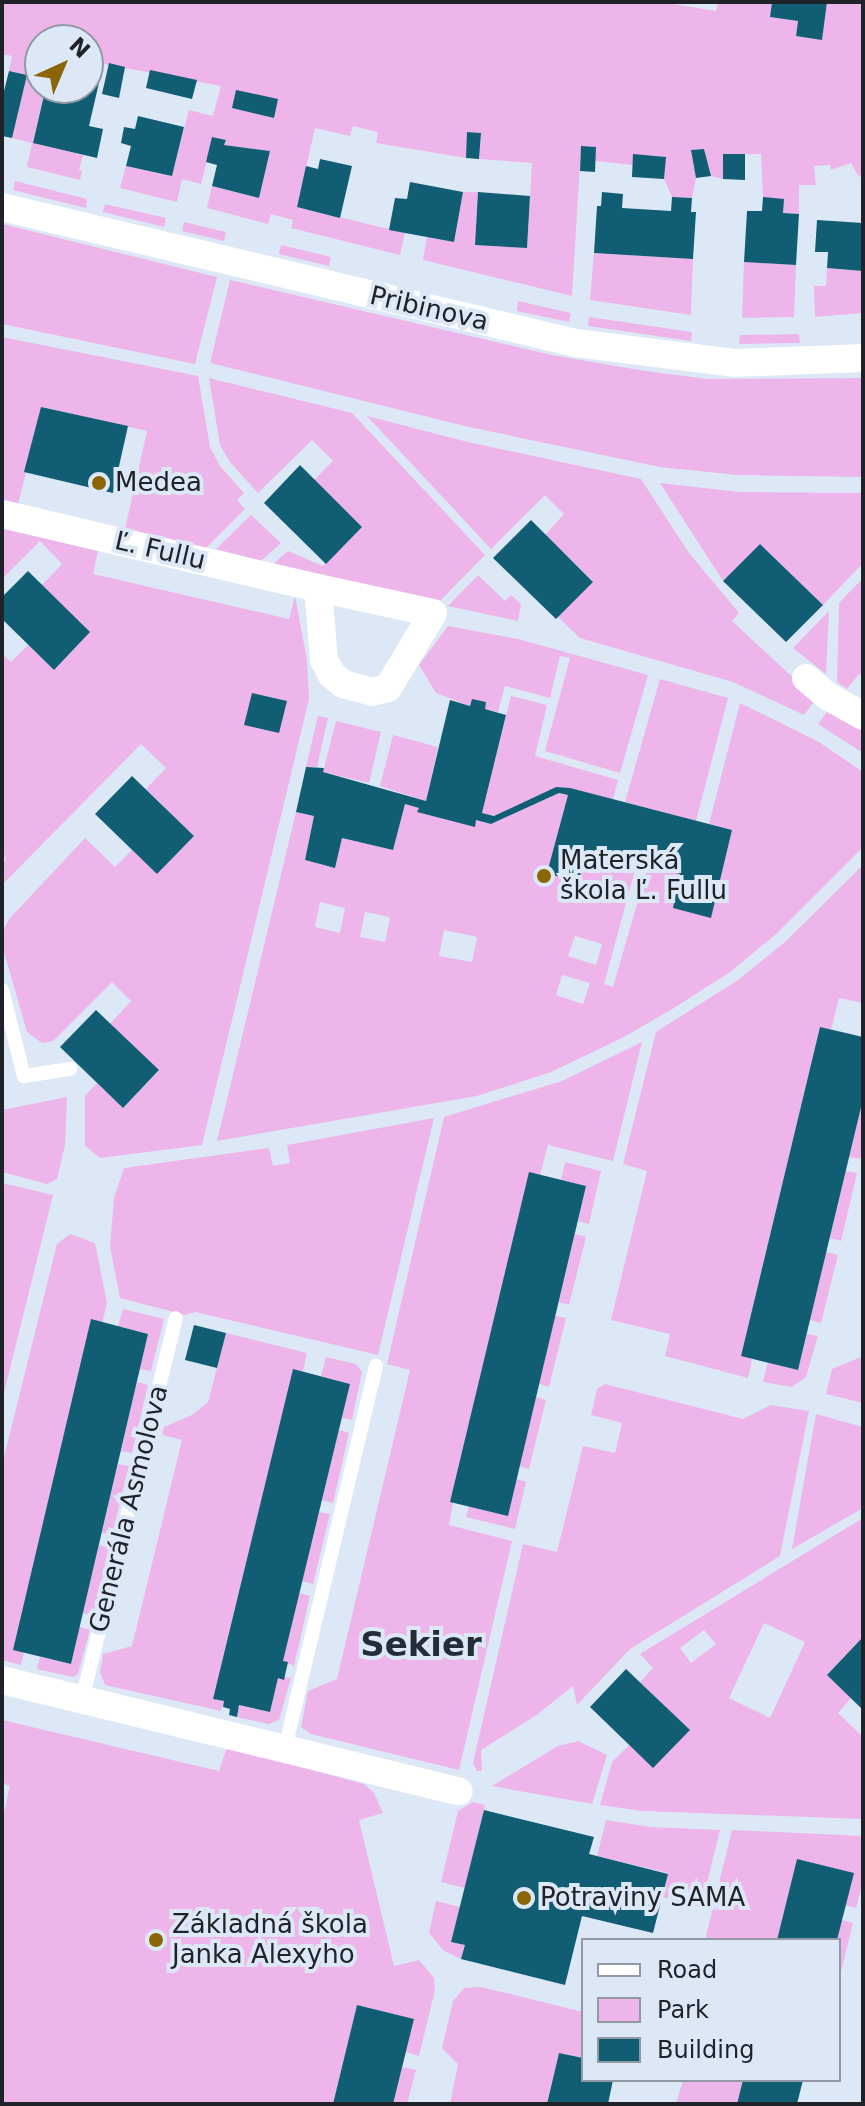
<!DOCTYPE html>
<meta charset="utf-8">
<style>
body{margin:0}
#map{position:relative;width:865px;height:2106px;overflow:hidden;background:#dde8f7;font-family:"DejaVu Sans",sans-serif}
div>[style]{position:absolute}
.green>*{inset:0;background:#edb5ea}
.building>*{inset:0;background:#115d73}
.service>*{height:14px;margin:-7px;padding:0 7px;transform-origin:7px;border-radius:7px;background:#fff}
.minor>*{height:28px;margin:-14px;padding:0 14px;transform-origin:14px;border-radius:14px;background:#fff}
.dots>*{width:22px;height:22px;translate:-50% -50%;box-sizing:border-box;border:4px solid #dde8f7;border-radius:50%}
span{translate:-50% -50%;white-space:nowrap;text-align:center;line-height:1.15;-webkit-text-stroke:8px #dde8f7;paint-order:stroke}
.street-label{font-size:26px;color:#1f2329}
.poi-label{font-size:26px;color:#1f2329}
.left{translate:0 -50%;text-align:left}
.district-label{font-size:34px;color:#242c37;font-weight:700}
.frame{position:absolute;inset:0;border:4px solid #1f2329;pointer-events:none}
.legend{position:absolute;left:581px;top:1938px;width:260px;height:144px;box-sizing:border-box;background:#dde8f7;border:2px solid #9199a5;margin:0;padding:10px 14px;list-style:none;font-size:24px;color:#1f2329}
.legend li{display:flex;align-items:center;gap:16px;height:40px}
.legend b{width:40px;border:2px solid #9199a5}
.north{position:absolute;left:24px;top:24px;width:80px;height:80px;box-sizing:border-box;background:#dde8f7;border:2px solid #9199a5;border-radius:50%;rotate:44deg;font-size:22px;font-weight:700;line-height:32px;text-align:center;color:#1f2329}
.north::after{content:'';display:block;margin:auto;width:28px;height:36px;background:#8b6606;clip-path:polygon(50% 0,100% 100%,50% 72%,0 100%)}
</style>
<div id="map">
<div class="green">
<div style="clip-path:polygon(2px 2px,662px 2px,716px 11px,718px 2px,772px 2px,770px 17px,798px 21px,796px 36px,822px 39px,827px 2px,863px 2px,863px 175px,859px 177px,851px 163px,831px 170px,830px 165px,814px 166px,816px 185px,799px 185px,799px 214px,783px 213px,763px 197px,761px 154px,724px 154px,723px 179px,711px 176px,704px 149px,691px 150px,696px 178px,692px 198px,672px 197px,664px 179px,665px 157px,649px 156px,633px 165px,595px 161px,595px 147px,581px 146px,572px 296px,423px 260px,427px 237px,454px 242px,463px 192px,478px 192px,475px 245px,527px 248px,532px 163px,479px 159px,481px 133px,468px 132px,466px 158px,376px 143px,378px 132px,353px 126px,350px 136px,315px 128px,297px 207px,405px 233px,400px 255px,291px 228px,293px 220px,271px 214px,268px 224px,207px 208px,212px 186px,259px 198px,270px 151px,224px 145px,225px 140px,213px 137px,201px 184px,182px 179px,177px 202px,120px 188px,126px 166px,172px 176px,189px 110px,213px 116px,221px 86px,88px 61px,88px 40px,40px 40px,40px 88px,45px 88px,33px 142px,83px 155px,79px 170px,82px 171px,80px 180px,27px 167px,32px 143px,12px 138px,27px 75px,9px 71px,12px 56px,2px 54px)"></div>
<div style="clip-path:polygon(15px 181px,87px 199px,86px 208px,13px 190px)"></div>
<div style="clip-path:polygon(105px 204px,166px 218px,164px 227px,103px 212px)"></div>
<div style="clip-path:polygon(184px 222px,226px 232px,224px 241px,182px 231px)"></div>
<div style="clip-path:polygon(2px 224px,217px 277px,195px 364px,2px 324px)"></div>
<div style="clip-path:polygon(281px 245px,331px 257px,329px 266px,279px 254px)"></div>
<div style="clip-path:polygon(594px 253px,693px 259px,691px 315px,590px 300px)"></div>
<div style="clip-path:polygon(744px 262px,796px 265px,794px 317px,742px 318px)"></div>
<div style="clip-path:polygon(827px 268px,863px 271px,863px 313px,815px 317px,814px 286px,826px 286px)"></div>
<div style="clip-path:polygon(230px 280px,552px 355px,639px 370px,707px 379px,863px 378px,863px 477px,737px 475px,660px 467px,469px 427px,210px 363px)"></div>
<div style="clip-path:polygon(518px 301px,571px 313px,569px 322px,517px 311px)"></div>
<div style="clip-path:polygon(589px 317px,692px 332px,691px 341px,588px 326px)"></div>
<div style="clip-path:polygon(799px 334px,800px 343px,739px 344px,740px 335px)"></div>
<div style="clip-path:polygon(2px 337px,198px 376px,210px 447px,220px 466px,244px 493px,237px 500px,245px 509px,206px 548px,125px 529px,147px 431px,42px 407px,18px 505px,2px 501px)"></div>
<div style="clip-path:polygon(209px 378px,352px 413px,485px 555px,437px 604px,273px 564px,288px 551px,323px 566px,362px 527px,314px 480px,333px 461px,312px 440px,258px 493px,229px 461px,220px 445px)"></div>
<div style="clip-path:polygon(367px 416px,468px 442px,641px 479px,689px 553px,739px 613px,732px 621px,816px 699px,804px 715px,733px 682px,580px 638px,558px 617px,593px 581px,545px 535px,564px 514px,545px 495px,491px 549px)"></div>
<div style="clip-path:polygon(660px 483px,739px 492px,863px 493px,862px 564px,823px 605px,760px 544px,723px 581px)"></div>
<div style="clip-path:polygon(251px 515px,281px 543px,261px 561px,216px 549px)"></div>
<div style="clip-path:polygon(2px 528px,98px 551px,93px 574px,289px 619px,295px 596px,307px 660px,309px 699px,202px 1145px,100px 1158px,85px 1146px,85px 1096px,97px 1083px,123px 1108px,159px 1071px,110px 1024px,131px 1001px,112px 982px,53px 1041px,42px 1043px,27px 1032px,2px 945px,2px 932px,10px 918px,85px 838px,115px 867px,132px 850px,157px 874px,194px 836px,146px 789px,166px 768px,141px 744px,2px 885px,2px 862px,6px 860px,2px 848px,2px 654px,11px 662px,28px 645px,54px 670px,89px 632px,42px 585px,62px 564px,40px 541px,2px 579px)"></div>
<div style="clip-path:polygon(478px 575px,505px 601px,511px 595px,521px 604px,518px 621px,448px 606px)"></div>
<div style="clip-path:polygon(863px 578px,863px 676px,859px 674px,847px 689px,837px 682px,839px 603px)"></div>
<div style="clip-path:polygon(829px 611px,826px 674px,793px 648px)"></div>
<div style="clip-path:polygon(448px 626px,518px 639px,648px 675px,620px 773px,545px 751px,570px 658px,560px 656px,550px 698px,505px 686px,498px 712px,485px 709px,485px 702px,470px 706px,436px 693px,419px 665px)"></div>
<div style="clip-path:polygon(660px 679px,728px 698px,696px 821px,625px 802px)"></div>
<div style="clip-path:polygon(511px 696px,547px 705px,535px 756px,618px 780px,613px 799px,556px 787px,494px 816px,482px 813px)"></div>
<div style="clip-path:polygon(evenodd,740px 703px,819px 742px,863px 772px,863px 847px,775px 935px,730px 972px,674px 1008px,622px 1038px,551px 1072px,477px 1096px,217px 1141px,296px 812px,314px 816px,305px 860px,334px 868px,342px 838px,393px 850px,405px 804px,419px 808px,418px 812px,474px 826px,476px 820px,491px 824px,559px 793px,568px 795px,547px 873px,578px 883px,587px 850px,637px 863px,604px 984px,613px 987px,648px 866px,680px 874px,711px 917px,732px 830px,709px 824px,740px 703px,320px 902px,345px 908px,340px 933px,315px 927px,320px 902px,740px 703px,365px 912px,390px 917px,385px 942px,360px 937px,365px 912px,740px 703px,444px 930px,477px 937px,472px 962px,439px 956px,444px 930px,740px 703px,575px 936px,602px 944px,596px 965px,568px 956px,575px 936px,740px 703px,562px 975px,590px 983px,583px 1004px,556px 995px,562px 975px)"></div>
<div style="clip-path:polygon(829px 709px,863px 730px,863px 753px,818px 724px)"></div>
<div style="clip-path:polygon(318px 716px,328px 718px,327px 722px,317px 767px,306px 767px)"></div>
<div style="clip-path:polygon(336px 721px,381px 732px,369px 783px,323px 772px)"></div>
<div style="clip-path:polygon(393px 735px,438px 747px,426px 801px,380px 786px)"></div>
<div style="clip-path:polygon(863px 865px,863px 1003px,839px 998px,831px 1030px,820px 1027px,741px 1355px,752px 1359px,748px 1378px,665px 1356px,670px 1334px,611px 1320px,647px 1171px,623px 1164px,656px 1032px,738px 980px,785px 942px)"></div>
<div style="clip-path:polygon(642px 1042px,613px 1161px,548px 1145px,453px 1503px,449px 1525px,512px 1541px,459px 1770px,311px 1734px,301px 1727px,308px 1691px,337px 1679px,410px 1370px,387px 1364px,444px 1117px,562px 1081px)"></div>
<div style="clip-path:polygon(67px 1097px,65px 1145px,57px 1179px,47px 1184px,2px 1172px,2px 1110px)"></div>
<div style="clip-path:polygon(863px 1099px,863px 1149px,860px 1159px,849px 1157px)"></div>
<div style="clip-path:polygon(434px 1118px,378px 1355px,195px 1312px,185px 1315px,120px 1298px,110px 1247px,114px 1198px,124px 1168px,269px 1148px,273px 1166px,290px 1163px,287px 1145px)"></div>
<div style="clip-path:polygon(565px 1162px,601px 1171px,589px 1224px,578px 1221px,586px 1186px,561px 1180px)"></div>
<div style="clip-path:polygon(845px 1171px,857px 1173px,841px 1241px,830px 1238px)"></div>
<div style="clip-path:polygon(2px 1183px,53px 1195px,2px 1401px)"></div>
<div style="clip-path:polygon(70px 1234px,95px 1243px,107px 1303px,21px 1665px,2px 1660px,2px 1465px,57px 1244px)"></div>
<div style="clip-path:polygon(575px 1234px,586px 1237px,569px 1305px,559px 1302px)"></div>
<div style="clip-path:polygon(826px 1252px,838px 1255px,821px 1323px,810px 1320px)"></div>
<div style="clip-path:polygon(123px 1309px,164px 1319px,151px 1371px,140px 1369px,148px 1334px,118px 1326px)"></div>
<div style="clip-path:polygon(555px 1316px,566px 1318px,549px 1387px,539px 1384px)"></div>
<div style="clip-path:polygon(226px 1333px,307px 1353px,303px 1371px,293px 1370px,213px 1699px,224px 1701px,221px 1711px,105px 1685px,100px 1672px,103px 1654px,132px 1646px,182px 1440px,162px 1435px,164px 1427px,192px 1415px,208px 1402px)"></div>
<div style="clip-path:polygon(807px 1334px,818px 1336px,806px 1377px,792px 1387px,763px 1382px,768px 1362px,798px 1370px)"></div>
<div style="clip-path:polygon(863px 1351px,863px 1403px,826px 1394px,832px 1369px,861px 1357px)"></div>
<div style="clip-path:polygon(326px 1357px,356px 1364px,362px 1372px,352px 1420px,342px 1418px,350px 1384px,321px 1376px)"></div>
<div style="clip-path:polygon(137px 1382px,148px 1385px,132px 1453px,121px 1451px)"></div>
<div style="clip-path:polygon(605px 1384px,743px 1419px,771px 1405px,809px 1411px,780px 1556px,630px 1649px,577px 1705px,573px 1686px,538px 1714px,481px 1750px,482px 1771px,477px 1771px,473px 1763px,523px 1544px,557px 1552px,583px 1446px,615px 1453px,622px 1423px,591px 1415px,597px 1389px)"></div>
<div style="clip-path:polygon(536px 1397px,546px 1400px,529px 1469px,519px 1466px)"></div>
<div style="clip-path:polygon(816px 1414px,863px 1427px,863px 1508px,792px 1549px)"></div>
<div style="clip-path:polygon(339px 1430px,349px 1433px,333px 1503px,322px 1500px)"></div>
<div style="clip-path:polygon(118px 1464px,129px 1466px,112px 1535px,102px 1533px)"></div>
<div style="clip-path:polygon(516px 1479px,526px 1482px,515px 1529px,466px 1517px,469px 1506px)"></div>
<div style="clip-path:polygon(319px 1512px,330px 1514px,313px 1584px,302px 1581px)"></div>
<div style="clip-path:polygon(evenodd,863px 1518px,863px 1638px,827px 1675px,851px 1698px,838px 1713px,863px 1737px,863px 1819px,642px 1811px,600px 1805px,612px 1762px,629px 1745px,653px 1767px,689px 1731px,640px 1682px,653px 1668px,640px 1654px,863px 1518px,764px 1623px,805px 1642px,770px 1718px,729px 1698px,764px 1623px,863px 1518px,704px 1630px,716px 1644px,691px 1663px,680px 1648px,704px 1630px)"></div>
<div style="clip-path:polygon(99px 1545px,110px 1548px,93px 1616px,83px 1613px)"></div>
<div style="clip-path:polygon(299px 1593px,310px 1596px,294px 1666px,283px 1661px)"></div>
<div style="clip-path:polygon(79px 1627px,90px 1630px,78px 1674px,73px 1677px,37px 1669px,40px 1657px,71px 1664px)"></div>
<div style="clip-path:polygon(285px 1677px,291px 1678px,279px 1720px,269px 1724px,237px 1717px,239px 1705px,270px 1712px,278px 1678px)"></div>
<div style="clip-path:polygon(2px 1720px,219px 1771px,227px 1747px,364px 1784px,374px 1793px,383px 1813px,359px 1820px,394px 1966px,419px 1960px,434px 1978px,435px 1990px,419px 2056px,406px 2052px,414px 2019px,357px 2005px,333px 2104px,2px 2104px,2px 1822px,10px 1786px,2px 1783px)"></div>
<div style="clip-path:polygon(578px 1741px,607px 1755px,592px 1804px,492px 1786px,558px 1746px)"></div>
<div style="clip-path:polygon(473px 1802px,485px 1805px,465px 1888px,441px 1882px,458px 1811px)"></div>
<div style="clip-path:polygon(606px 1820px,651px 1827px,720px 1830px,701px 1907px,662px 1897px,668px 1873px,597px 1856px)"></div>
<div style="clip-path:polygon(732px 1830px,863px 1836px,863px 1883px,856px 1908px,845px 1905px,853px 1873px,797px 1859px,777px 1940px,705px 1940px)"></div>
<div style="clip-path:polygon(436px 1901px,460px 1907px,451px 1942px,465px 1945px,461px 1959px,444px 1951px,429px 1933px)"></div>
<div style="clip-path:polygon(842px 1920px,853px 1923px,839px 1980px,837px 1940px)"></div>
<div style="clip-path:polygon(481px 1987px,583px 2012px,583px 2058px,559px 2053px,547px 2104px,450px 2104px,458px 2064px,442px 2048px,453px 2001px,464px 1988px)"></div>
<div style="clip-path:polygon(402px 2067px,416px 2070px,407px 2104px,393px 2104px)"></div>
<div style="clip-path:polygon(683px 2080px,743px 2080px,737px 2104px,676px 2104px)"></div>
</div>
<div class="building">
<div style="clip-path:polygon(772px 2px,827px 2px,822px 40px,796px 36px,798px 21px,770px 17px)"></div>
<div style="clip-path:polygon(109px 63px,125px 67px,119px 98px,102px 94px)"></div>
<div style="clip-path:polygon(150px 70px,197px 80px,192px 99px,146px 88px)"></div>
<div style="clip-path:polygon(9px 71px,27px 75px,12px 138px,2px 136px,2px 99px)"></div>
<div style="clip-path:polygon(89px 71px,101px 74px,89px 126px,103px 129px,97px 158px,33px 143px,44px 95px,64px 100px,67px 88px,84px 92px)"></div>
<div style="clip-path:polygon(236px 90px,278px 99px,274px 118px,232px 108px)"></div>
<div style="clip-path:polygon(138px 116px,184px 127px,172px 176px,126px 166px,131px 146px,121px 143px,124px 127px,135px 129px)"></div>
<div style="clip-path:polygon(467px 132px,481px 133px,479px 159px,466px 158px)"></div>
<div style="clip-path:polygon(212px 137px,226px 140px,224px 145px,270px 151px,259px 198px,212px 186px,217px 165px,206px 162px)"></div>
<div style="clip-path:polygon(581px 146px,596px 147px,595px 172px,580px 171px)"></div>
<div style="clip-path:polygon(704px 149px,711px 176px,696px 178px,691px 150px)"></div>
<div style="clip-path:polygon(633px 154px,666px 157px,664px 179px,632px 177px)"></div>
<div style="clip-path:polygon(723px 154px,745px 154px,745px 180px,723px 179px)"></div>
<div style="clip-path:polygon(320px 159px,352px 166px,340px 218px,297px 207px,306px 166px,318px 169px)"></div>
<div style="clip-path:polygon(410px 182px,463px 192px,454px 242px,389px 230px,395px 198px,407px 199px)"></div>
<div style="clip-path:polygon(478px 192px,530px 196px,527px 248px,475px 245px)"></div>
<div style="clip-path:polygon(602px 192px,623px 194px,622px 208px,671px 211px,672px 197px,692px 198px,691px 212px,696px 212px,693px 259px,594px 253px,597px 206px,601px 206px)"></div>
<div style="clip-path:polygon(763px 197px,784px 199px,783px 213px,799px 214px,796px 265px,744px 262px,747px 211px,762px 211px)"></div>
<div style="clip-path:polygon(817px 220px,863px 223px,863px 271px,827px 268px,828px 252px,815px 252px)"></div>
<div style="clip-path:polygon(41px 407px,128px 426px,113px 493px,24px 472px)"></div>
<div style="clip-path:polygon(300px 465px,362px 527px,326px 564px,264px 503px)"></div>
<div style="clip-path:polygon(531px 520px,593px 582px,556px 619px,493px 558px)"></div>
<div style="clip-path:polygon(760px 544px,823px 605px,786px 642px,723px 581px)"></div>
<div style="clip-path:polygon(28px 571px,90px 632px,54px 670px,2px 619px,2px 597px)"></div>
<div style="clip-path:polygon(252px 693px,287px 701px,279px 733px,244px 725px)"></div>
<div style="clip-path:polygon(472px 699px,486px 702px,485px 709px,506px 715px,482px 813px,494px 816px,556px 787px,570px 788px,732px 830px,711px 918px,673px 908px,680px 874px,587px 850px,578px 883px,547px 873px,568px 795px,559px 793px,491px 824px,476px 820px,475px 827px,417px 812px,419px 808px,405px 804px,393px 850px,342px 838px,335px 868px,305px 860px,314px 816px,296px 812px,306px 767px,324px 768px,323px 772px,426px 801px,450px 700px,470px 706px)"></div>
<div style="clip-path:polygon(132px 776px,194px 836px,157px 874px,95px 814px)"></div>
<div style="clip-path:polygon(96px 1010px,159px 1070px,123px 1108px,60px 1047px)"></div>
<div style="clip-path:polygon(820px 1027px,863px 1037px,863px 1099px,798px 1370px,741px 1356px)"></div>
<div style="clip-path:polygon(529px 1172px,586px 1186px,508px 1516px,450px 1502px)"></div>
<div style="clip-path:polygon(91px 1319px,148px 1334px,71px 1664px,13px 1650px)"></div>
<div style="clip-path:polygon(194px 1325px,226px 1333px,217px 1368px,185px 1360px)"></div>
<div style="clip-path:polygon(293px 1369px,350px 1384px,283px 1661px,288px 1662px,284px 1680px,278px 1678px,270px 1712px,239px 1705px,237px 1717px,229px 1715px,230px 1709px,223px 1707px,224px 1701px,213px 1699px)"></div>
<div style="clip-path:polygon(863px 1637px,863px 1710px,827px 1675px)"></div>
<div style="clip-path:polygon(626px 1669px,690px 1730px,653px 1768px,590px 1707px)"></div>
<div style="clip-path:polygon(484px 1810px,594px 1837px,589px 1854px,668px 1874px,653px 1933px,582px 1916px,565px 1985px,461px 1959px,465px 1945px,451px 1942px)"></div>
<div style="clip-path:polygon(797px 1859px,854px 1873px,837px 1940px,777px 1940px)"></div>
<div style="clip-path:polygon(357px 2005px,414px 2019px,393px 2104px,333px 2104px)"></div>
<div style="clip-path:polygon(559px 2053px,583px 2058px,583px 2080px,613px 2080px,608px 2104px,547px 2104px)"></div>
<div style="clip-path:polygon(743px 2080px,803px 2080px,797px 2104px,737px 2104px)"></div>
</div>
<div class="service">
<div style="left:2px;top:990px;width:89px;rotate:75.7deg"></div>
<div style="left:24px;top:1076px;width:47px;rotate:-8.7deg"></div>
<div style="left:82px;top:1700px;width:393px;rotate:-76.2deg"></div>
<div style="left:285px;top:1748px;width:393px;rotate:-76.6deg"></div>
</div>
<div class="minor">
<div style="left:2px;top:207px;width:590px;rotate:13.33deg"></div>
<div style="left:576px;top:343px;width:159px;rotate:7.2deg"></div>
<div style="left:734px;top:363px;width:129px;rotate:-2.2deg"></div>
<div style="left:2px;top:514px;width:325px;rotate:13.2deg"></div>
<div style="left:318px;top:588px;width:72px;rotate:85.2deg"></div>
<div style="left:324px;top:660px;width:17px;rotate:62deg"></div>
<div style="left:332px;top:675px;width:14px;rotate:39deg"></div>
<div style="left:343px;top:684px;width:30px;rotate:15deg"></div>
<div style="left:372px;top:692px;width:16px;rotate:-14deg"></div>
<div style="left:388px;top:688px;width:87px;rotate:-59deg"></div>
<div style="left:433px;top:613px;width:118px;rotate:-167.7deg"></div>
<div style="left:806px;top:678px;width:30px;rotate:40deg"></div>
<div style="left:829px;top:697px;width:39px;rotate:29deg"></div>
<div style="left:2px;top:1680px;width:470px;rotate:13.7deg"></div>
</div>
<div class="dots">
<div style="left:99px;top:483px;background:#8b6606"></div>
<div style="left:544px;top:876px;background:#8b6606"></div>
<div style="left:524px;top:1898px;background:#8b6606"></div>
<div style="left:156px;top:1940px;background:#8b6606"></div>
</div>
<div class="street-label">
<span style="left:429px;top:309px;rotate:13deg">Pribinova</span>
<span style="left:160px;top:551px;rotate:13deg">Ľ. Fullu</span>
<span style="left:129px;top:1509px;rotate:-76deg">Generála Asmolova</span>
</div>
<div class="poi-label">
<span class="left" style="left:115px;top:483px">Medea</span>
<span class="left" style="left:560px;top:876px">Materská<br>škola Ľ. Fullu</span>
<span class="left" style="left:540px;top:1898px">Potraviny SAMA</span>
<span class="left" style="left:172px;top:1940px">Základná škola<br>Janka Alexyho</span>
</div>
<div class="district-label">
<span style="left:421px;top:1645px">Sekier</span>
</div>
<div class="frame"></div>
<ul class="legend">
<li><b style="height:10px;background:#fff"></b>Road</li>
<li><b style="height:22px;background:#edb5ea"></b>Park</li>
<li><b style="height:22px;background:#115d73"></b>Building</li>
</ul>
<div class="north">N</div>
</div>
